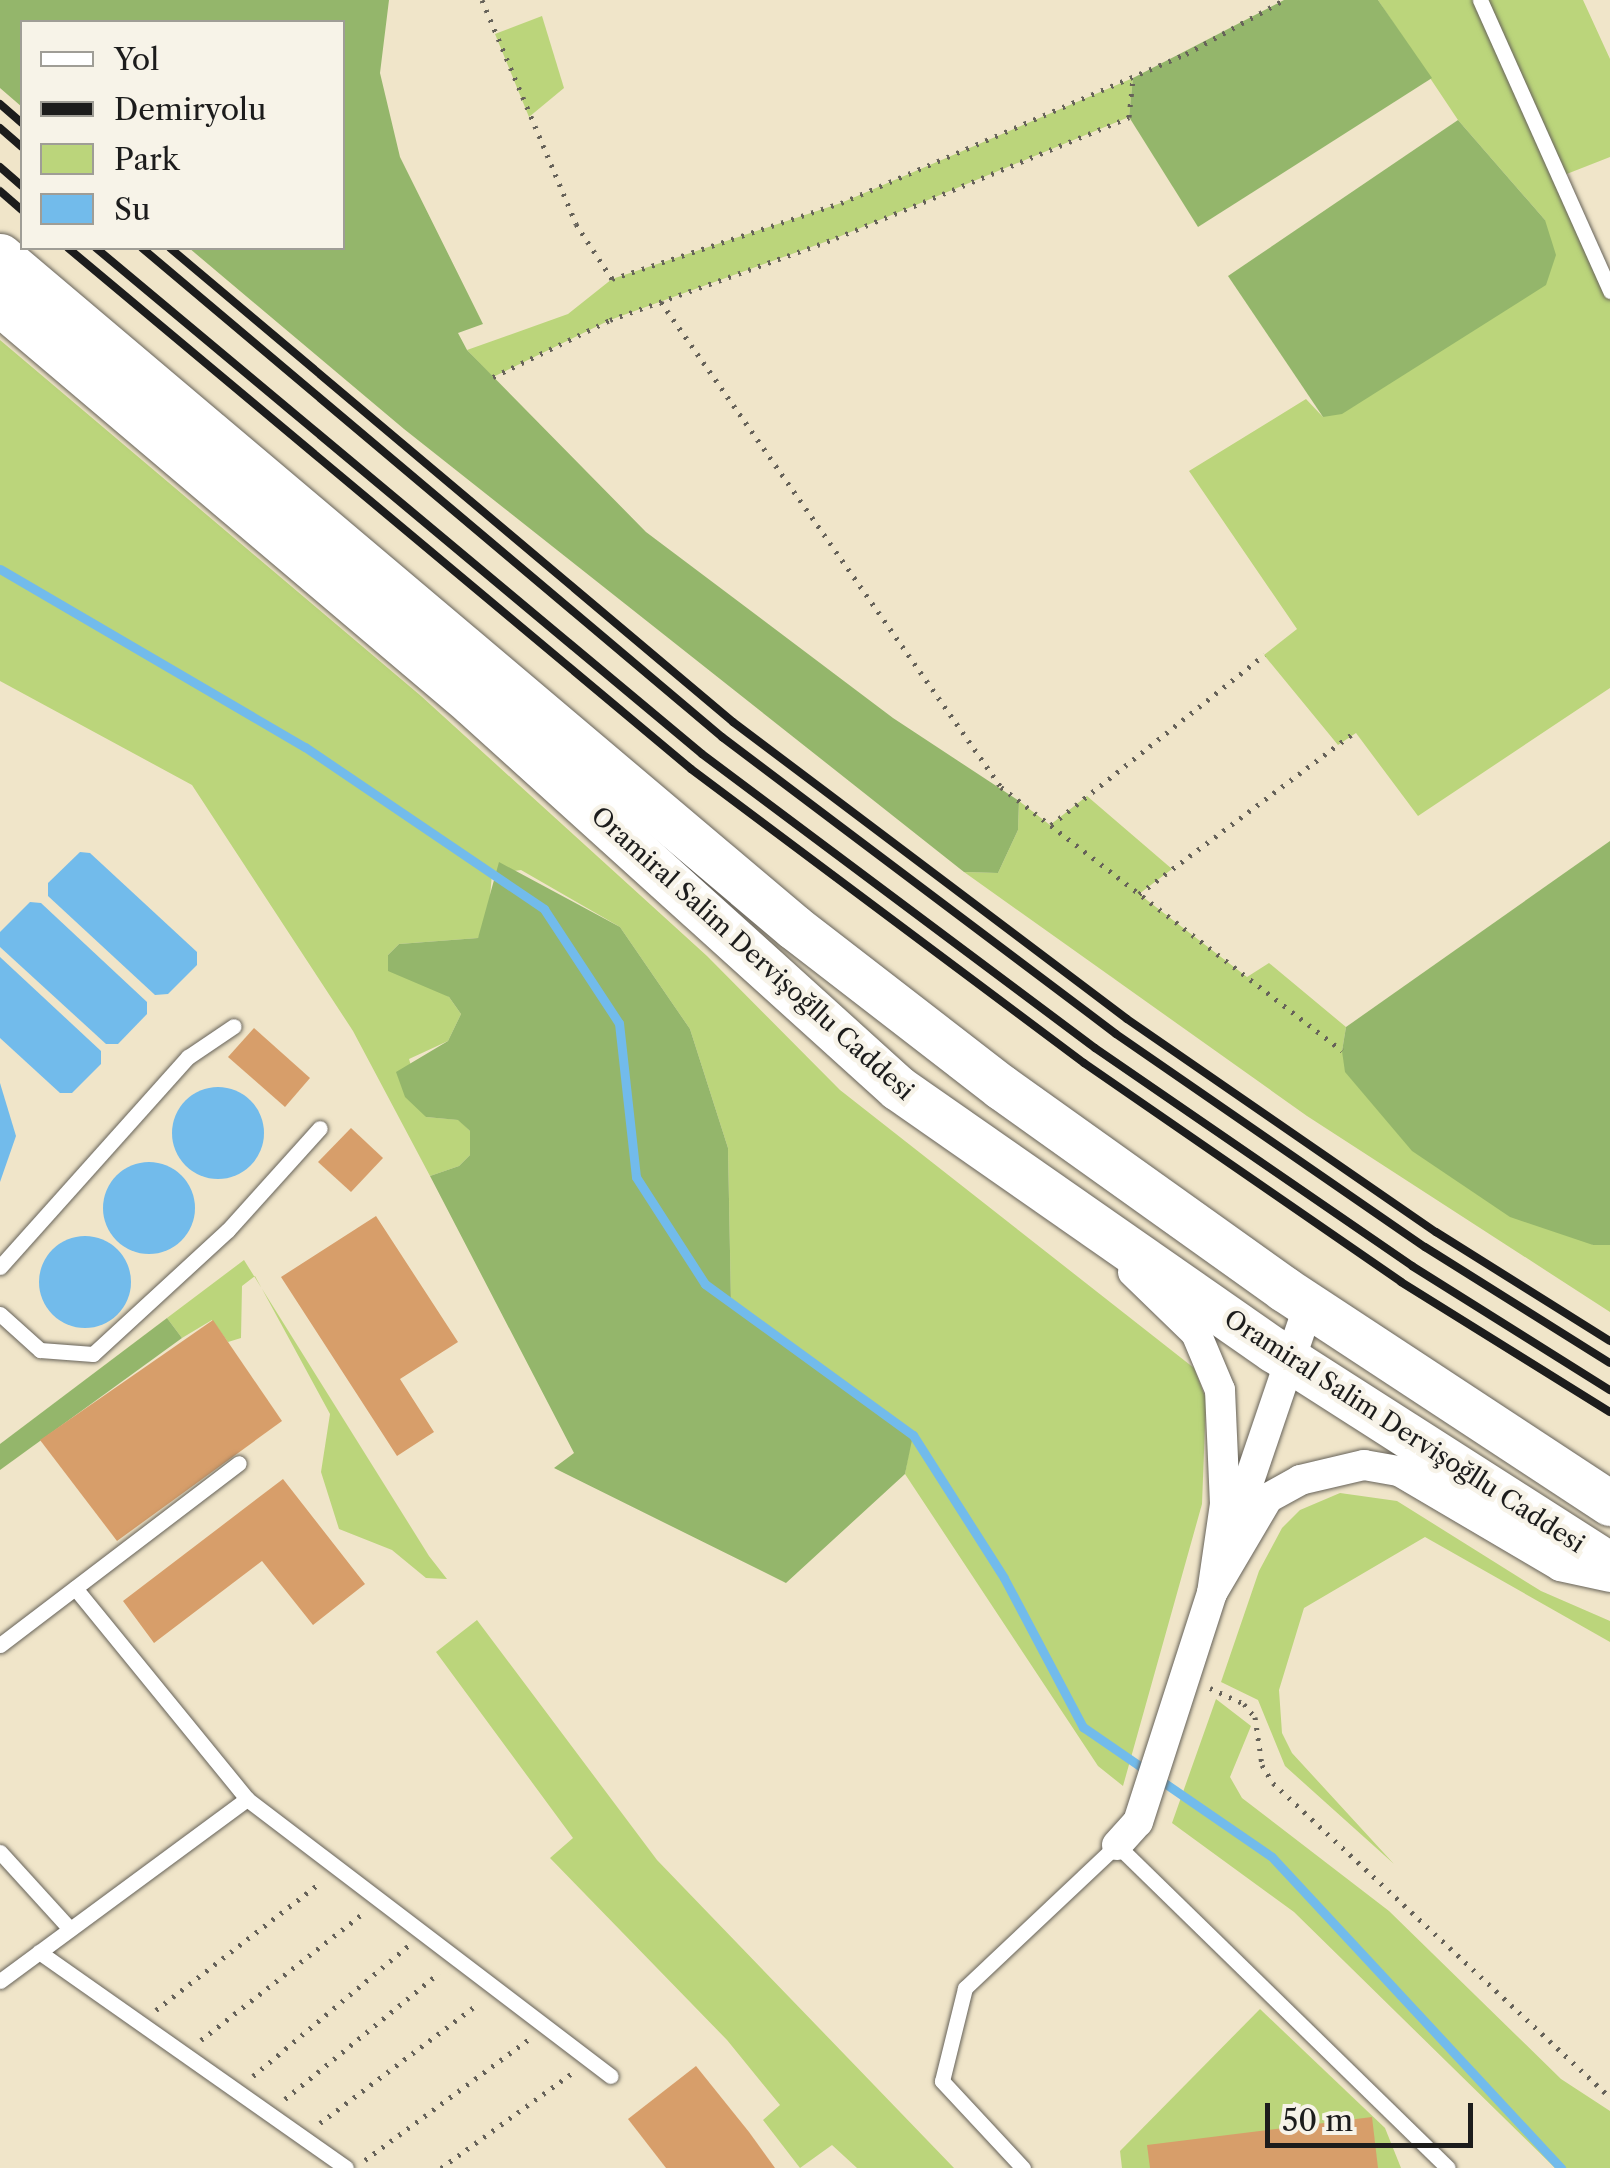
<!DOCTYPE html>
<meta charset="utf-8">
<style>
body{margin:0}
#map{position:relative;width:1610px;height:2168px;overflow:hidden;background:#f0e5c9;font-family:"Libre Caslon Text",serif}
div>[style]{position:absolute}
.green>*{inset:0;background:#bbd57b}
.forest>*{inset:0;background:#94b66b}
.water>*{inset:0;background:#72bbeb}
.round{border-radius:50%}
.stream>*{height:9px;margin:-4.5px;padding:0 4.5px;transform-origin:4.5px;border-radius:4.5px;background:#72bbeb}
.building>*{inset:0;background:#d79e6a}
.path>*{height:5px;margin-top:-2.5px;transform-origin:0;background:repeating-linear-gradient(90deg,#666259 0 2.5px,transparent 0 10.5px)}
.roads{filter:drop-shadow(0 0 2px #666259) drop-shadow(0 0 2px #666259)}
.service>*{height:15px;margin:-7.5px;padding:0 7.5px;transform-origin:7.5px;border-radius:7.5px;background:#fff}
.minor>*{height:30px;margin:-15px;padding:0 15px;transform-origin:15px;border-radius:15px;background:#fff}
.secondary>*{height:45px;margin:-22.5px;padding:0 22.5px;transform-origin:22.5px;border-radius:22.5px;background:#fff}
.rail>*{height:8px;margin:-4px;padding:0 4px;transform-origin:4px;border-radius:4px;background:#1c1c1c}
span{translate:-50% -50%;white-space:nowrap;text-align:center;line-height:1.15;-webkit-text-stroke:9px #f7f3e8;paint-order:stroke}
.street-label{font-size:25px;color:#1c1c1c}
.legend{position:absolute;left:20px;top:20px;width:325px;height:230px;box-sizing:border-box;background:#f7f3e8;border:2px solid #9f9d96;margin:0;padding:12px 18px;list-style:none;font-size:30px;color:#1c1c1c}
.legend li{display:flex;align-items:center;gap:20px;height:50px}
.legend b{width:50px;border:2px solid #9f9d96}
.scale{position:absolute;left:1265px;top:2103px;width:208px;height:45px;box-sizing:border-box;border:5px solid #1c1c1c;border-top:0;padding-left:12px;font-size:30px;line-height:35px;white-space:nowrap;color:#1c1c1c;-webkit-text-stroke:8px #f7f3e8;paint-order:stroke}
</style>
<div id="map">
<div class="green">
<div style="clip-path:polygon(1378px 0,1583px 0,1610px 59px,1610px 157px,1559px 177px,1610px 291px,1610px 688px,1418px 816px,1356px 733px,1338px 745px,1264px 655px,1297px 629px,1189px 471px,1306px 399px,1323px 417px,1545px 220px,1458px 120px)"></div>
<div style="clip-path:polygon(542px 16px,564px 88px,529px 117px,495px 34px)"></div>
<div style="clip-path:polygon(1133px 78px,1129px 117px,836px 238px,610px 320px,493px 377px,467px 350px,568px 314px,612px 279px,841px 203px)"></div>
<div style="clip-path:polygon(0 340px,421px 696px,707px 956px,840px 1090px,1194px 1368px,1206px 1399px,1202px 1504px,1123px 1786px,1098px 1766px,905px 1474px,912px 1434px,731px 1303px,728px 1148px,690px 1029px,620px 927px,521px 870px,492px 874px,488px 920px,478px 938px,399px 944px,388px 955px,449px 997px,461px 1014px,448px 1041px,409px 1059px,426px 1117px,459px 1120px,470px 1131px,470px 1155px,459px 1166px,430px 1176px,353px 1031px,192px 785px,0 681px)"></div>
<div style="clip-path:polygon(1087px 796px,1172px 869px,1139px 894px,1247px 977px,1269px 963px,1346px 1027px,1342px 1051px,1593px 1245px,1610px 1245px,1610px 1312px,1307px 1116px,964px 872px,998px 873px,1018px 830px,1019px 801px,1050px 825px)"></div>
<div style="clip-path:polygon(244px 1260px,429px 1556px,447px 1579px,426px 1578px,392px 1550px,339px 1529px,321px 1472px,330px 1414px,255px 1276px,242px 1286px,241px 1338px,228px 1342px,212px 1320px,182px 1338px,167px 1318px)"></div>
<div style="clip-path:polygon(1340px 1493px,1397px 1501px,1541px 1591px,1610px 1621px,1610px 1642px,1425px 1537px,1304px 1608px,1279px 1690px,1282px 1733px,1292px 1753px,1394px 1864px,1285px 1766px,1258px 1700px,1221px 1682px,1259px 1571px,1282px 1528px,1300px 1510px)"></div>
<div style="clip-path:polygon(477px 1620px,657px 1860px,954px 2168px,857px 2168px,832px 2145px,800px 2168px,763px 2120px,780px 2105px,727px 2040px,550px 1858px,573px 1838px,436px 1652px)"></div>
<div style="clip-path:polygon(1216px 1699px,1251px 1726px,1230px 1777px,1242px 1798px,1389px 1911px,1561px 2079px,1610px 2111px,1610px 2168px,1555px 2168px,1294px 1912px,1172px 1823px)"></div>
<div style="clip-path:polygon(1260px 2009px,1385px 2128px,1401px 2168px,1122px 2168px,1120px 2151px)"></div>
</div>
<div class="forest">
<div style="clip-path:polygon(0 0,389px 0,380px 73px,400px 157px,483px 324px,458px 333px,467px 350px,646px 532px,893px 718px,1019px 801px,1018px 830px,998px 873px,964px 872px,404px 429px,189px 248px,342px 248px,342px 22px,22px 22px,22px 107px,0 88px)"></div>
<div style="clip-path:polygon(1284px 0,1378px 0,1432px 78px,1198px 227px,1129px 117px,1133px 78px)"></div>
<div style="clip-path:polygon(1458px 120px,1545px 220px,1556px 255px,1546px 285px,1342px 414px,1323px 417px,1228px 276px)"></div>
<div style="clip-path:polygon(1610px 841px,1610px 1245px,1593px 1245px,1510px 1217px,1412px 1151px,1345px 1072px,1342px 1051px,1346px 1027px)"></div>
<div style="clip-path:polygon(499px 862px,620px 927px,690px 1029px,728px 1148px,731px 1303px,913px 1435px,905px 1474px,786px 1583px,554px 1468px,574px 1453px,430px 1176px,459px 1166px,470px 1155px,470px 1131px,458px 1120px,426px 1117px,405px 1097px,396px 1072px,448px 1041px,461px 1014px,449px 997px,388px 971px,388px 955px,399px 944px,478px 938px)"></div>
<div style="clip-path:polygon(167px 1318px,182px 1338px,0 1470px,0 1444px)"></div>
</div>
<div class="water">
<div style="clip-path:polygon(80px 852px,90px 853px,197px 952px,197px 965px,168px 994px,155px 995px,48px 896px,48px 883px)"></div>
<div style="clip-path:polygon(30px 902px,41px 903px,147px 1002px,147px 1014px,118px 1044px,106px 1044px,0 947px,0 932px)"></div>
<div style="clip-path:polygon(0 957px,101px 1051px,101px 1064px,72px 1093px,60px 1093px,0 1038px)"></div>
<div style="clip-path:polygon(0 1083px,16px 1136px,0 1182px)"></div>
<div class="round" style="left:172px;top:1087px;width:92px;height:92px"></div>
<div class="round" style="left:103px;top:1162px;width:92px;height:92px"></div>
<div class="round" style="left:39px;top:1236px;width:92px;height:92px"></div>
</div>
<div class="stream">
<div style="left:0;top:569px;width:353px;rotate:30.3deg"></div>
<div style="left:305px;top:747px;width:289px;rotate:34.1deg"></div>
<div style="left:544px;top:909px;width:136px;rotate:56.7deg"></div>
<div style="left:619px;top:1023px;width:155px;rotate:83.7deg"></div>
<div style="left:636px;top:1177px;width:127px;rotate:57.2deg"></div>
<div style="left:705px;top:1284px;width:257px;rotate:36deg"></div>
<div style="left:913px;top:1435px;width:169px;rotate:57.5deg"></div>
<div style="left:1004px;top:1578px;width:169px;rotate:62.1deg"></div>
<div style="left:1083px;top:1727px;width:229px;rotate:34.5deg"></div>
<div style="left:1272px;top:1857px;width:425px;rotate:47.1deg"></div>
</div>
<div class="building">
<div style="clip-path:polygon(254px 1028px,310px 1078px,285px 1107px,228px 1057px)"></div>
<div style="clip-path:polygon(351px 1128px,383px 1158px,351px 1192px,318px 1162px)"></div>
<div style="clip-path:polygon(376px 1216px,458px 1342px,400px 1379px,434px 1432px,397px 1456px,281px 1277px)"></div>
<div style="clip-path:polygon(213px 1320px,282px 1421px,117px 1541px,40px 1440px)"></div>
<div style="clip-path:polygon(283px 1479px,365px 1584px,313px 1625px,262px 1561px,154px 1643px,123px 1601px)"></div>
<div style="clip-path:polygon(696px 2066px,749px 2132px,775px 2168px,666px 2168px,628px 2119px)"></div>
<div style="clip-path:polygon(1372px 2117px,1378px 2168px,1150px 2168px,1147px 2145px)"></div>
</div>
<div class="path">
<div style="left:482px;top:0;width:243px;rotate:67.2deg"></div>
<div style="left:576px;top:224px;width:66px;rotate:56.8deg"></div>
<div style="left:612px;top:279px;width:241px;rotate:-18.4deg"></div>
<div style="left:841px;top:203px;width:376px;rotate:-23.4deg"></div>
<div style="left:1186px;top:54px;width:112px;rotate:-28.9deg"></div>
<div style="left:661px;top:302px;width:592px;rotate:54.97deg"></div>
<div style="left:1001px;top:787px;width:431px;rotate:37.7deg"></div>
<div style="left:493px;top:377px;width:130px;rotate:-26deg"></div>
<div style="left:610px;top:320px;width:240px;rotate:-19.9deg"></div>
<div style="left:836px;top:238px;width:317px;rotate:-22.4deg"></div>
<div style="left:1129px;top:117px;width:39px;rotate:-84deg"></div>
<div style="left:1051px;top:825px;width:273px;rotate:-38.6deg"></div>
<div style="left:1139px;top:894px;width:270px;rotate:-36.9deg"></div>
<div style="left:1210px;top:1688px;width:38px;rotate:25deg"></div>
<div style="left:1244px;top:1704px;width:17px;rotate:50deg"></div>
<div style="left:1255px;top:1717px;width:49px;rotate:81.7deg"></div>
<div style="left:1262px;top:1765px;width:21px;rotate:59deg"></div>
<div style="left:1273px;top:1783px;width:461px;rotate:43deg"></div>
<div style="left:156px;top:2010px;width:209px;rotate:-37.8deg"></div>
<div style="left:201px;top:2040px;width:209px;rotate:-38deg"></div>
<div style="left:253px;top:2076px;width:204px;rotate:-40deg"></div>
<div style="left:285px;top:2099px;width:199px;rotate:-39.3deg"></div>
<div style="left:320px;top:2123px;width:199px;rotate:-37deg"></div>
<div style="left:365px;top:2160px;width:204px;rotate:-36.4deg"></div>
<div style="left:441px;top:2168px;width:162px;rotate:-35.9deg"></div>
</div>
<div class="roads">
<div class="service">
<div style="left:1480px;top:0;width:319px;rotate:65.9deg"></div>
<div style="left:0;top:1267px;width:282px;rotate:-48.2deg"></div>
<div style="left:188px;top:1057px;width:55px;rotate:-34deg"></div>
<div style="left:0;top:1314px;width:54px;rotate:42deg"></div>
<div style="left:40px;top:1350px;width:53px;rotate:4.3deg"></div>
<div style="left:93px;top:1354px;width:183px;rotate:-42.6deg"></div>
<div style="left:228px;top:1230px;width:137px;rotate:-48deg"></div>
<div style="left:75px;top:1588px;width:272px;rotate:50.8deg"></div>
<div style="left:247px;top:1799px;width:457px;rotate:37.3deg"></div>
<div style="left:0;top:1645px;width:300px;rotate:-37.3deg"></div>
<div style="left:0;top:1852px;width:104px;rotate:47.7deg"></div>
<div style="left:39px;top:1952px;width:375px;rotate:35.1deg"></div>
<div style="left:0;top:1981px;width:307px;rotate:-36.4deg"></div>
<div style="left:1023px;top:2168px;width:119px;rotate:-133deg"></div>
<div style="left:942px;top:2081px;width:96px;rotate:-76.1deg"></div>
<div style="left:965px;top:1988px;width:209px;rotate:-43.3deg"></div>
<div style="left:1117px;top:1845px;width:462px;rotate:44.3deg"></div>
</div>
<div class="minor">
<div style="left:1133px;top:1272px;width:88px;rotate:44.1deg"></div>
<div style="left:1196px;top:1333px;width:62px;rotate:67.2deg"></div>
<div style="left:1220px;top:1390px;width:114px;rotate:87.5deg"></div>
<div style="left:1225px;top:1504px;width:90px;rotate:98.3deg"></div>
<div style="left:1212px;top:1593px;width:110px;rotate:-59.5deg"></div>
<div style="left:1268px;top:1498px;width:37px;rotate:-29deg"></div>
<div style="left:1300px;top:1480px;width:66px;rotate:-13.2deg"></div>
<div style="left:1364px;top:1465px;width:36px;rotate:10deg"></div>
<div style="left:1399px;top:1471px;width:187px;rotate:30.5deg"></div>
<div style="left:1560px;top:1566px;width:51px;rotate:12.4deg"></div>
<div style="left:1234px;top:1525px;width:232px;rotate:-71.2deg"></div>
<div style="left:1117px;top:1845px;width:31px;rotate:-48deg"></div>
<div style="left:1138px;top:1822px;width:261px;rotate:-72.1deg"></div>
</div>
<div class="secondary">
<div style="left:0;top:256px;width:1040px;rotate:40.2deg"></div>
<div style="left:794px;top:927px;width:262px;rotate:37.7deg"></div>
<div style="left:1001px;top:1087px;width:348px;rotate:35.5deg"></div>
<div style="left:1284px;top:1289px;width:390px;rotate:33.3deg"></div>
<div style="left:0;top:303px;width:619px;rotate:40.28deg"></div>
<div style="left:472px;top:703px;width:574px;rotate:42.11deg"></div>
<div style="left:898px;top:1088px;width:458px;rotate:34.9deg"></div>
<div style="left:1274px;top:1350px;width:399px;rotate:32.6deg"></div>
</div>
</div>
<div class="rail">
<div style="left:0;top:104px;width:29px;rotate:41deg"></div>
<div style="left:0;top:128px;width:29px;rotate:41deg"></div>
<div style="left:0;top:167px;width:29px;rotate:41deg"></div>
<div style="left:0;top:191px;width:29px;rotate:41deg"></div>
<div style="left:68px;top:248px;width:812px;rotate:39.9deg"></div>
<div style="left:691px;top:769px;width:491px;rotate:36.8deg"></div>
<div style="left:1084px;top:1063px;width:385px;rotate:34.6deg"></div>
<div style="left:1401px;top:1282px;width:246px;rotate:31.9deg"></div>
<div style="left:96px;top:248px;width:789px;rotate:39.86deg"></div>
<div style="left:702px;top:754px;width:491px;rotate:36.8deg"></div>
<div style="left:1095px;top:1048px;width:385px;rotate:34.5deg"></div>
<div style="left:1412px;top:1266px;width:234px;rotate:32.1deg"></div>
<div style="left:142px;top:248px;width:759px;rotate:40.13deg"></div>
<div style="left:722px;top:737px;width:493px;rotate:37deg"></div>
<div style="left:1116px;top:1034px;width:375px;rotate:34.6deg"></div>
<div style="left:1425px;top:1247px;width:218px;rotate:32.1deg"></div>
<div style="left:170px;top:248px;width:736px;rotate:40.09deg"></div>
<div style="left:733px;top:722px;width:493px;rotate:37deg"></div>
<div style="left:1127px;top:1019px;width:375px;rotate:34.6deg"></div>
<div style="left:1436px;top:1232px;width:205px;rotate:32.1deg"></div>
</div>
<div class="street-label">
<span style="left:752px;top:954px;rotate:42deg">Oramiral Salim Dervişoğllu Caddesi</span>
<span style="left:1404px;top:1432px;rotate:33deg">Oramiral Salim Dervişoğllu Caddesi</span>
</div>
<ul class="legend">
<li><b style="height:12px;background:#fff"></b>Yol</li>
<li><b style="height:12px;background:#1c1c1c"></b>Demiryolu</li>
<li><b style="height:28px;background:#bbd57b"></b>Park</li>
<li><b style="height:28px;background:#72bbeb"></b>Su</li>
</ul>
<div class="scale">50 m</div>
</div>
